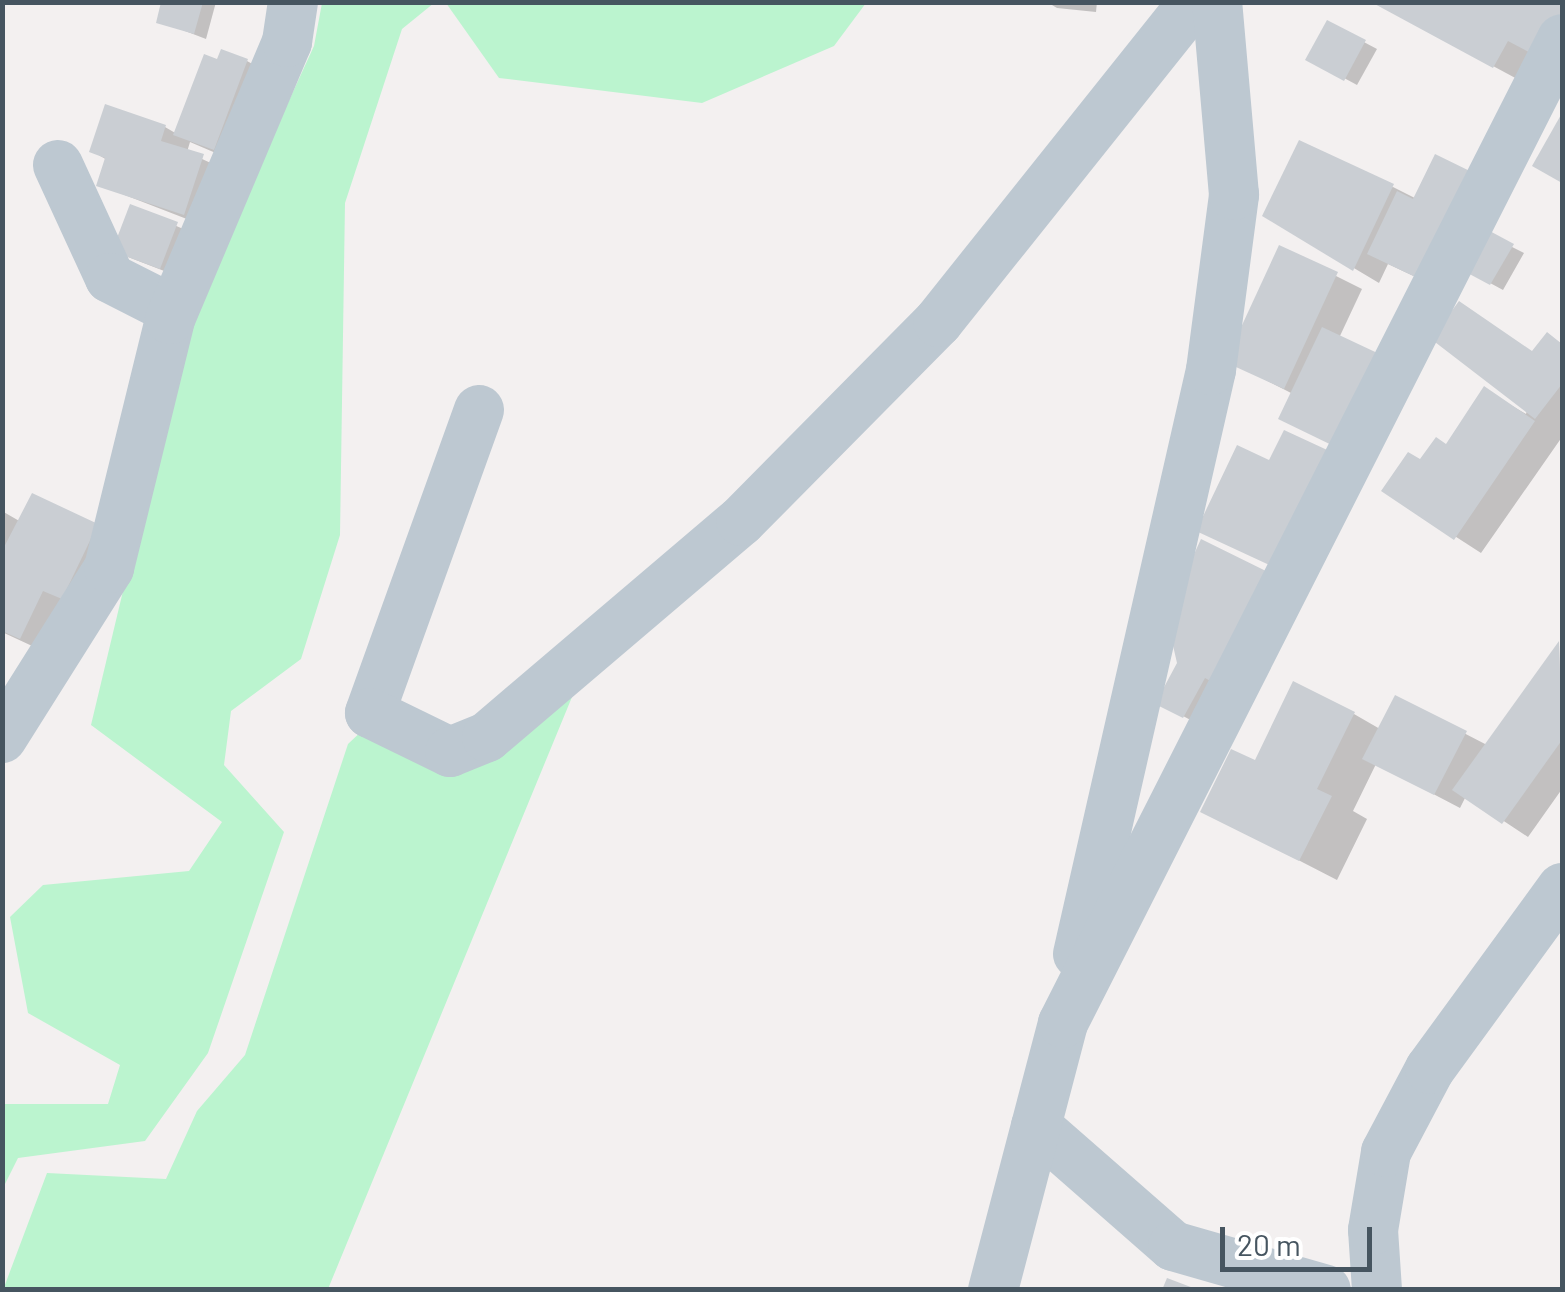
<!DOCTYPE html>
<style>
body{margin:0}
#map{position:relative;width:1565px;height:1292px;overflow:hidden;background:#f3f0f0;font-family:Barlow,sans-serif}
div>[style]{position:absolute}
.green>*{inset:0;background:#bbf4cf}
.shadow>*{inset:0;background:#0003}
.building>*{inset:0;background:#caced3}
.minor>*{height:50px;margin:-25px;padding:0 25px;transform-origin:25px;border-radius:25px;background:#bdc8d1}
span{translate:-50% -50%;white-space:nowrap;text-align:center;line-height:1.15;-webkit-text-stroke:8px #fff;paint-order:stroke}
.frame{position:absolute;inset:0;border:5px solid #465560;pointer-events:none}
.scale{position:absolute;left:1220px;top:1227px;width:152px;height:45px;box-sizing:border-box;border:5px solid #465560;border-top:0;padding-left:12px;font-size:30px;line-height:35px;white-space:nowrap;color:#465560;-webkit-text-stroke:8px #fff;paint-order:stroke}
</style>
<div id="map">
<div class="green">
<div style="clip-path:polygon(322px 3px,434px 3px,402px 29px,345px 203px,340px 535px,301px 659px,231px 711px,224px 765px,284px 832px,208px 1053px,145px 1141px,18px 1158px,3px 1188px,3px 1104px,108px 1104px,120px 1065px,28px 1013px,10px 917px,43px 885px,189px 871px,222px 822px,91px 725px,187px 323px,314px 46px)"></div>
<div style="clip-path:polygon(446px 3px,866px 3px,834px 46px,702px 103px,499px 78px)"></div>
<div style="clip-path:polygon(579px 680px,328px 1289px,3px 1290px,47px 1173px,166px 1179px,197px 1111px,245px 1055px,348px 744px,365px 728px,440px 764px)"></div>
</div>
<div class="shadow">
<div style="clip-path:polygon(164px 2px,216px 2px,206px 39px,159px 21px)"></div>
<div style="clip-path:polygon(1047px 2px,1097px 2px,1096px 12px,1057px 8px)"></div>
<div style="clip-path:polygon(1374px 2px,1562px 2px,1562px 69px,1530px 86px)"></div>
<div style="clip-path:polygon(1328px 23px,1377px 49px,1357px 85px,1309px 59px)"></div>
<div style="clip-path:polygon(247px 61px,272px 75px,239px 163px,190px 142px,187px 152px,228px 171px,210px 228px,99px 185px,107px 160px,92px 151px,165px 127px,177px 134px,218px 62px)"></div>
<div style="clip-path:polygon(1393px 187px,1524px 253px,1503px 290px,1466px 270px,1454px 295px,1388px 264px,1379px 283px,1265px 215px)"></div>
<div style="clip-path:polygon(132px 207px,188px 231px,172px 274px,128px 257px)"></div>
<div style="clip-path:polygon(1280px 248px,1362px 289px,1339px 338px,1293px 394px,1228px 361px)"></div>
<div style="clip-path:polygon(1547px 335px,1562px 344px,1562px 437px,1481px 553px,1385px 491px,1447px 446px,1485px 390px,1526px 414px)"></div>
<div style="clip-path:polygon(2px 511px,21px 522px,97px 526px,58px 658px,2px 632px)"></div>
<div style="clip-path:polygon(1276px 579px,1196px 723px,1159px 703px)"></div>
<div style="clip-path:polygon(1559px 644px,1562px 789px,1528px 837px,1466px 796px,1460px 808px,1376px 764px,1353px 811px,1367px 819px,1337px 880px,1203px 811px,1256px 763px,1354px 714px,1380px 729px,1396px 698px,1487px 745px)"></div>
</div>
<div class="building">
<div style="clip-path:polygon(161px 2px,203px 2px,194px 34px,156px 23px)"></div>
<div style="clip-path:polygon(1371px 2px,1562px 2px,1562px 16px,1540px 58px,1508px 41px,1493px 68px)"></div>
<div style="clip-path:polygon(1327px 20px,1366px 40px,1344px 81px,1305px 60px)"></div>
<div style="clip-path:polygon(221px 49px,248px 59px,214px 150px,173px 135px,204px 54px,217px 59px)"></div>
<div style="clip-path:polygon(105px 104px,166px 125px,161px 141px,204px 154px,184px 215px,96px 186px,105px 158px,89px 152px)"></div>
<div style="clip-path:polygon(1562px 113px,1562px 183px,1532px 166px)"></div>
<div style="clip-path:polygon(1299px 140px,1394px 184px,1353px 271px,1262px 216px)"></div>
<div style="clip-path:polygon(1435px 154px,1480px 176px,1428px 283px,1367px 254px,1397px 191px,1413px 199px)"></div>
<div style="clip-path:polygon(130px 204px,178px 222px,160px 269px,112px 251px)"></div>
<div style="clip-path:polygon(1486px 229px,1514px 244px,1490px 285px,1462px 270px)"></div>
<div style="clip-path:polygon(1279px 245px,1338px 272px,1284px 389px,1225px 362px)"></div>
<div style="clip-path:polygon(1459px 301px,1532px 351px,1547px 332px,1562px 344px,1562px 384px,1535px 419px,1431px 339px)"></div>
<div style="clip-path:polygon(1322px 327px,1388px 358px,1344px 451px,1278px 419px)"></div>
<div style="clip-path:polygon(1484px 386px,1535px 421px,1454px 540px,1381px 491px,1408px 452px,1420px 459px,1436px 437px,1446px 444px)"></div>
<div style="clip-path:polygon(1284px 430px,1338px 455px,1282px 571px,1196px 531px,1237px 445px,1269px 460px)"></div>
<div style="clip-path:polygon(32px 493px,98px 524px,62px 599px,43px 591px,20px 639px,2px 631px,2px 551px)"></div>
<div style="clip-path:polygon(1201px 539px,1278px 577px,1218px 685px,1205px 678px,1183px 718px,1155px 704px,1177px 663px,1166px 615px)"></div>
<div style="clip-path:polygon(1559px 641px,1562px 740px,1502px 824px,1452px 790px)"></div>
<div style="clip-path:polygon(1293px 681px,1355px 712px,1317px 789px,1332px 796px,1299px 861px,1200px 812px,1231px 749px,1255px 760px)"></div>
<div style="clip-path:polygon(1395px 695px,1467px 731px,1434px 795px,1362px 759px)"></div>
<div style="clip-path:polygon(1167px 1278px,1196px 1289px,1196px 1290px,1162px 1290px)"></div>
</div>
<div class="minor">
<div style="left:58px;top:165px;width:124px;rotate:65.3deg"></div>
<div style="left:110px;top:278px;width:71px;rotate:26.9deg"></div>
<div style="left:479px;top:410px;width:322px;rotate:109.8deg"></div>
<div style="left:370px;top:713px;width:89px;rotate:26deg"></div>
<div style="left:450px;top:752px;width:40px;rotate:-22deg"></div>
<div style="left:487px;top:737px;width:333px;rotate:-40.4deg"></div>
<div style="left:741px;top:521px;width:280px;rotate:-45.3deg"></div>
<div style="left:938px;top:322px;width:409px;rotate:-51.4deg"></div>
<div style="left:2px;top:738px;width:201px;rotate:-57.8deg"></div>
<div style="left:109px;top:568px;width:256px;rotate:-76.2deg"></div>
<div style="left:170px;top:319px;width:301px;rotate:-67.1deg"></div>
<div style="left:287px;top:42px;width:40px;rotate:-81.5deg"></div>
<div style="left:1078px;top:954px;width:599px;rotate:-77.17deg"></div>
<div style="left:1211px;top:370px;width:177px;rotate:-82.5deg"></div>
<div style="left:1234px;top:195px;width:194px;rotate:-95deg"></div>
<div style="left:1036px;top:1126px;width:182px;rotate:41.2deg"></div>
<div style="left:1173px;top:1246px;width:159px;rotate:16deg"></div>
<div style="left:993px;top:1290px;width:276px;rotate:-75.3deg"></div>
<div style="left:1063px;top:1023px;width:1103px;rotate:-63.11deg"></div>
<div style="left:1377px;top:1290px;width:60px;rotate:-93.8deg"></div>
<div style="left:1373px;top:1230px;width:79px;rotate:-80.5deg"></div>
<div style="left:1386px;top:1152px;width:94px;rotate:-62.1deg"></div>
<div style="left:1430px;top:1069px;width:224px;rotate:-53.9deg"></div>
</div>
<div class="frame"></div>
<div class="scale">20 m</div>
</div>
